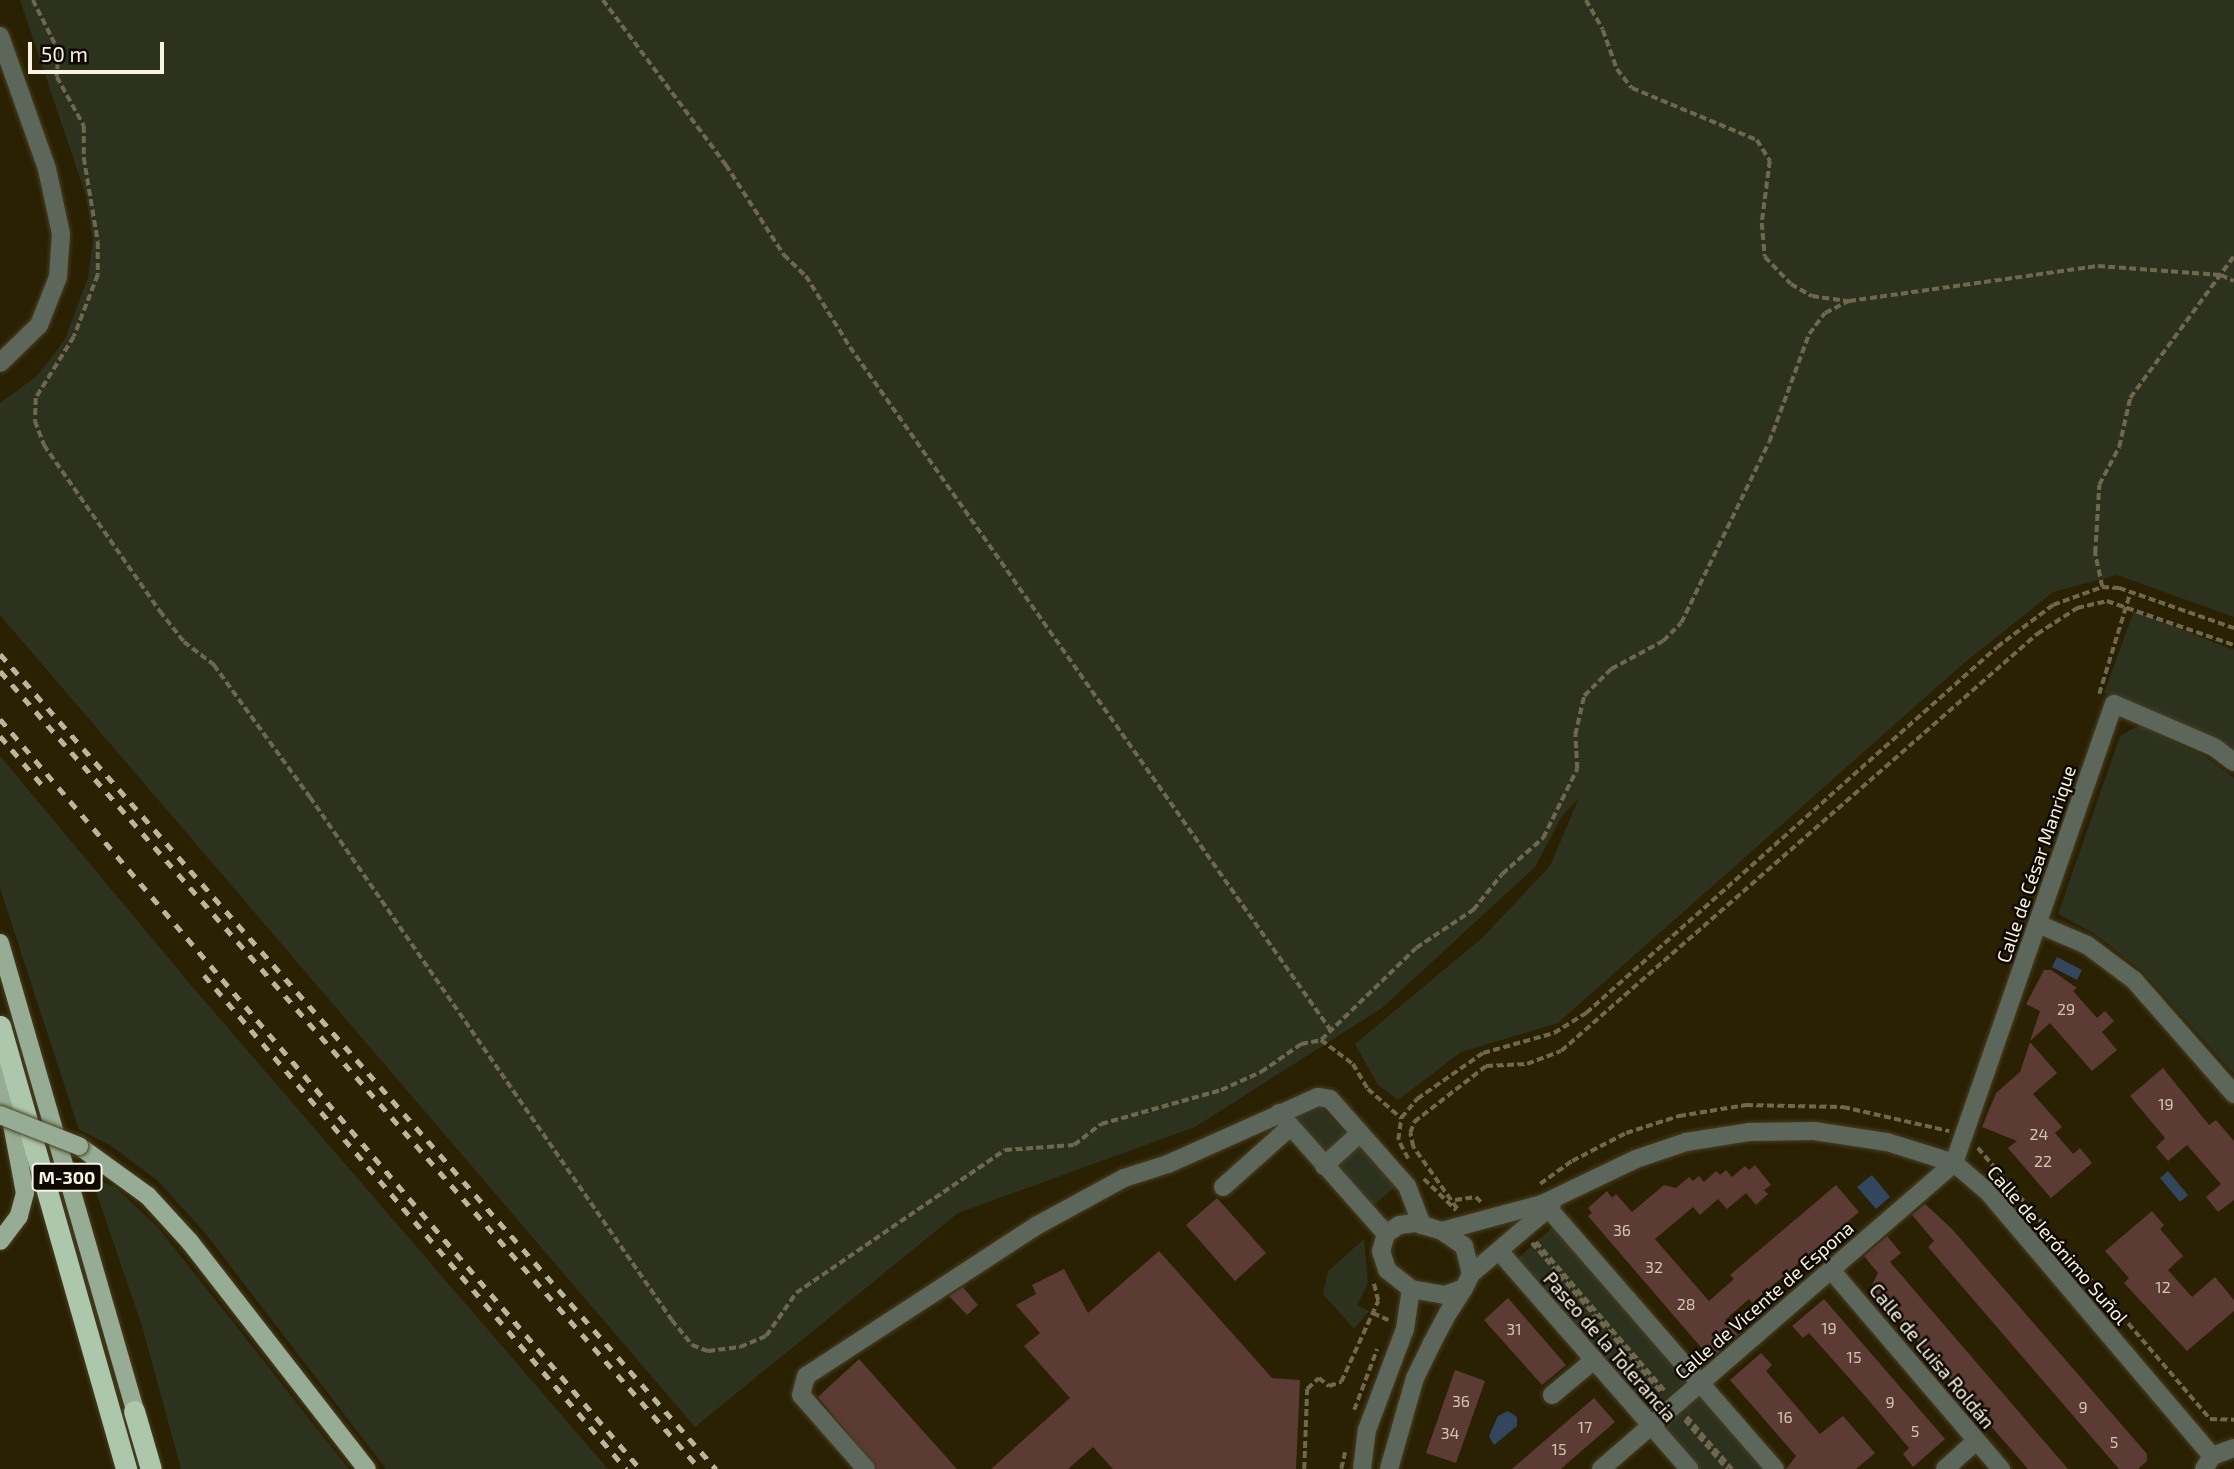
<!DOCTYPE html>
<meta charset="utf-8">
<style>
body{margin:0}
#map{position:relative;width:2234px;height:1469px;overflow:hidden;background:#2a2002;font-family:"Exo 2",sans-serif}
div>[style]{position:absolute}
.green>*{inset:0;background:#2d321f}
.water>*{inset:0;background:#32465d}
.building>*{inset:0;background:#5b3b34}
.path>*{height:3.5px;margin-top:-1.75px;transform-origin:0;background:repeating-linear-gradient(90deg,#70684e 0 7px,transparent 0 10.5px)}
.roads{filter:drop-shadow(0 0 2px #473e21) drop-shadow(0 0 2px #473e21)}
.minor>*{height:18px;margin:-9px;padding:0 9px;transform-origin:9px;border-radius:9px;background:#5c665b}
.major>*{height:18px;margin:-9px;padding:0 9px;transform-origin:9px;border-radius:9px;background:#96ac95}
.highway>*{height:21px;margin:-10.5px;padding:0 10.5px;transform-origin:10.5px;border-radius:10.5px;background:#adc7ac}
.rail>*{height:5px;margin-top:-2.5px;transform-origin:0;background:repeating-linear-gradient(90deg,#bbb49f 0 9px,transparent 0 18px)}
.bridges{filter:drop-shadow(0 0 2px #473e21) drop-shadow(0 0 2px #473e21)}
.major-bridge>*{height:18px;margin:-9px;padding:0 9px;transform-origin:9px;border-radius:9px;background:#96ac95}
span{translate:-50% -50%;white-space:nowrap;text-align:center;line-height:1.15;-webkit-text-stroke:5px #0e0a02;paint-order:stroke}
.number-label{font-size:16px;color:#d2c5b6}
.number-label span{-webkit-text-stroke-width:0}
.shield-label span{padding:2px 5px;background:#0e0a02;border:2px solid;border-radius:5px;-webkit-text-stroke-width:0}
.shield-label{font-size:18px;color:#f9f3e2;font-weight:700}
.street-label{font-size:19px;color:#f9f3e2}
.scale{position:absolute;left:28px;top:42px;width:136px;height:32px;box-sizing:border-box;border:4px solid #f9f3e2;border-top:0;padding-left:9px;font-size:21px;line-height:24px;white-space:nowrap;color:#f9f3e2;-webkit-text-stroke:5px #0e0a02;paint-order:stroke}
</style>
<div id="map">
<div class="green">
<div style="clip-path:polygon(20px 0,2234px 0,2234px 617px,2117px 575px,2053px 592px,1964px 663px,1558px 1023px,1461px 1052px,1398px 1100px,1378px 1085px,1355px 1044px,1482px 938px,1550px 866px,1579px 798px,1562px 816px,1535px 867px,1382px 1008px,1195px 1127px,958px 1213px,695px 1427px,0 615px,0 403px,37px 376px,64px 341px,88px 278px,93px 239px,86px 196px)"></div>
<div style="clip-path:polygon(2134px 611px,2234px 650px,2234px 754px,2143px 706px,2104px 693px)"></div>
<div style="clip-path:polygon(2140px 725px,2206px 757px,2234px 778px,2234px 1074px,2142px 971px,2095px 934px,2058px 914px,2120px 736px)"></div>
<div style="clip-path:polygon(0 756px,196px 991px,608px 1469px,386px 1469px,205px 1233px,157px 1180px,110px 1145px,79px 1130px,0 888px)"></div>
<div style="clip-path:polygon(1321px 1107px,1347px 1134px,1325px 1154px,1294px 1118px)"></div>
<div style="clip-path:polygon(1358px 1146px,1395px 1187px,1372px 1207px,1335px 1166px)"></div>
<div style="clip-path:polygon(91px 1177px,115px 1187px,157px 1226px,349px 1469px,181px 1469px,142px 1326px)"></div>
<div style="clip-path:polygon(1555px 1225px,1689px 1378px,1649px 1412px,1516px 1260px)"></div>
<div style="clip-path:polygon(1364px 1239px,1368px 1283px,1357px 1305px,1369px 1311px,1354px 1329px,1323px 1294px,1328px 1271px)"></div>
<div style="clip-path:polygon(1702px 1392px,1768px 1469px,1697px 1469px,1661px 1427px)"></div>
</div>
<div class="water">
<div style="clip-path:polygon(2057px 957px,2082px 970px,2077px 980px,2052px 967px)"></div>
<div style="clip-path:polygon(2168px 1171px,2188px 1195px,2180px 1202px,2160px 1178px)"></div>
<div style="clip-path:polygon(1872px 1175px,1890px 1197px,1876px 1209px,1857px 1187px)"></div>
<div style="clip-path:polygon(1508px 1411px,1517px 1417px,1517px 1426px,1494px 1445px,1489px 1436px,1498px 1416px)"></div>
</div>
<div class="building">
<div style="clip-path:polygon(2044px 970px,2051px 970px,2077px 988px,2073px 991px,2097px 1018px,2105px 1011px,2114px 1021px,2102px 1032px,2117px 1050px,2092px 1071px,2050px 1023px,2030px 1041px,2040px 1011px,2026px 1004px)"></div>
<div style="clip-path:polygon(2030px 1042px,2057px 1073px,2033px 1094px,2062px 1127px,2055px 1133px,2073px 1154px,2080px 1148px,2092px 1163px,2051px 1198px,2008px 1148px,2017px 1141px,1982px 1127px,1996px 1093px,2020px 1072px)"></div>
<div style="clip-path:polygon(2163px 1068px,2209px 1125px,2216px 1120px,2234px 1141px,2234px 1200px,2218px 1212px,2206px 1197px,2221px 1184px,2187px 1145px,2168px 1161px,2156px 1147px,2165px 1138px,2130px 1096px)"></div>
<div style="clip-path:polygon(1755px 1165px,1771px 1185px,1764px 1190px,1768px 1194px,1756px 1205px,1746px 1193px,1727px 1209px,1718px 1199px,1700px 1215px,1693px 1207px,1655px 1239px,1709px 1301px,1734px 1279px,1730px 1275px,1836px 1185px,1859px 1212px,1752px 1303px,1749px 1299px,1725px 1320px,1738px 1335px,1711px 1359px,1588px 1216px,1592px 1213px,1588px 1208px,1607px 1191px,1612px 1198px,1616px 1194px,1632px 1212px,1664px 1185px,1676px 1188px,1689px 1177px,1693px 1181px,1699px 1176px,1704px 1182px,1716px 1171px,1720px 1175px,1726px 1170px,1732px 1177px,1745px 1166px,1749px 1170px)"></div>
<div style="clip-path:polygon(1217px 1198px,1266px 1253px,1235px 1281px,1186px 1225px)"></div>
<div style="clip-path:polygon(1925px 1204px,1952px 1229px,2147px 1454px,2147px 1461px,2138px 1469px,2119px 1469px,1928px 1247px,1934px 1241px,1912px 1215px)"></div>
<div style="clip-path:polygon(2152px 1211px,2164px 1225px,2160px 1229px,2183px 1256px,2168px 1270px,2192px 1297px,2215px 1277px,2234px 1300px,2234px 1311px,2187px 1351px,2124px 1283px,2129px 1278px,2105px 1251px)"></div>
<div style="clip-path:polygon(1887px 1236px,1901px 1253px,1890px 1262px,2068px 1469px,2028px 1469px,1871px 1287px,1878px 1273px,1864px 1256px)"></div>
<div style="clip-path:polygon(1159px 1251px,1272px 1378px,1300px 1380px,1296px 1469px,1113px 1469px,1093px 1447px,1068px 1469px,991px 1469px,1070px 1398px,1024px 1346px,1040px 1333px,1016px 1305px,1036px 1294px,1032px 1285px,1064px 1269px,1088px 1313px)"></div>
<div style="clip-path:polygon(963px 1287px,978px 1305px,967px 1315px,949px 1296px)"></div>
<div style="clip-path:polygon(1508px 1298px,1566px 1365px,1542px 1385px,1484px 1320px)"></div>
<div style="clip-path:polygon(1824px 1299px,1945px 1439px,1913px 1467px,1903px 1454px,1909px 1448px,1866px 1397px,1809px 1333px,1803px 1338px,1792px 1326px)"></div>
<div style="clip-path:polygon(1761px 1353px,1772px 1365px,1766px 1371px,1820px 1434px,1843px 1416px,1875px 1453px,1856px 1469px,1786px 1469px,1796px 1456px,1730px 1380px)"></div>
<div style="clip-path:polygon(859px 1359px,914px 1421px,957px 1469px,877px 1469px,818px 1397px)"></div>
<div style="clip-path:polygon(1455px 1370px,1485px 1381px,1456px 1463px,1426px 1453px)"></div>
<div style="clip-path:polygon(1594px 1398px,1615px 1422px,1571px 1460px,1561px 1469px,1512px 1469px)"></div>
</div>
<div class="path">
<div style="left:33px;top:0;width:58px;rotate:63.4deg"></div>
<div style="left:59px;top:52px;width:25px;rotate:95deg"></div>
<div style="left:57px;top:77px;width:56px;rotate:61.1deg"></div>
<div style="left:84px;top:126px;width:32px;rotate:90deg"></div>
<div style="left:84px;top:158px;width:85px;rotate:80.5deg"></div>
<div style="left:98px;top:242px;width:33px;rotate:90deg"></div>
<div style="left:98px;top:275px;width:66px;rotate:111.2deg"></div>
<div style="left:74px;top:337px;width:72px;rotate:121.9deg"></div>
<div style="left:36px;top:398px;width:23px;rotate:92deg"></div>
<div style="left:35px;top:421px;width:26px;rotate:69deg"></div>
<div style="left:44px;top:445px;width:203px;rotate:55.1deg"></div>
<div style="left:160px;top:611px;width:39px;rotate:52deg"></div>
<div style="left:184px;top:642px;width:38px;rotate:37deg"></div>
<div style="left:214px;top:665px;width:163px;rotate:54deg"></div>
<div style="left:310px;top:797px;width:636px;rotate:55.31deg"></div>
<div style="left:672px;top:1320px;width:32px;rotate:51deg"></div>
<div style="left:692px;top:1345px;width:17px;rotate:21deg"></div>
<div style="left:708px;top:1351px;width:32px;rotate:-7deg"></div>
<div style="left:740px;top:1347px;width:28px;rotate:-23deg"></div>
<div style="left:766px;top:1336px;width:52px;rotate:-55.1deg"></div>
<div style="left:796px;top:1293px;width:253px;rotate:-34.4deg"></div>
<div style="left:1005px;top:1150px;width:69px;rotate:-4.1deg"></div>
<div style="left:1074px;top:1145px;width:34px;rotate:-38deg"></div>
<div style="left:1101px;top:1124px;width:125px;rotate:-15.8deg"></div>
<div style="left:1221px;top:1090px;width:44px;rotate:-24.2deg"></div>
<div style="left:1261px;top:1072px;width:49px;rotate:-35deg"></div>
<div style="left:1301px;top:1044px;width:20px;rotate:-11deg"></div>
<div style="left:1321px;top:1040px;width:132px;rotate:-44.1deg"></div>
<div style="left:1416px;top:948px;width:69px;rotate:-33.7deg"></div>
<div style="left:1473px;top:910px;width:46px;rotate:-51.1deg"></div>
<div style="left:1502px;top:874px;width:55px;rotate:-41.3deg"></div>
<div style="left:1543px;top:838px;width:77px;rotate:-63.8deg"></div>
<div style="left:1577px;top:769px;width:34px;rotate:-93deg"></div>
<div style="left:1575px;top:735px;width:40px;rotate:-77deg"></div>
<div style="left:1584px;top:696px;width:38px;rotate:-45deg"></div>
<div style="left:1611px;top:669px;width:59px;rotate:-28.3deg"></div>
<div style="left:1663px;top:641px;width:25px;rotate:-45deg"></div>
<div style="left:1681px;top:623px;width:201px;rotate:-64.1deg"></div>
<div style="left:1769px;top:442px;width:115px;rotate:-69.7deg"></div>
<div style="left:1809px;top:334px;width:26px;rotate:-53deg"></div>
<div style="left:1825px;top:313px;width:27px;rotate:-27deg"></div>
<div style="left:603px;top:0;width:206px;rotate:53.3deg"></div>
<div style="left:726px;top:165px;width:107px;rotate:57.2deg"></div>
<div style="left:784px;top:255px;width:30px;rotate:44deg"></div>
<div style="left:806px;top:276px;width:84px;rotate:58.2deg"></div>
<div style="left:850px;top:347px;width:838px;rotate:54.87deg"></div>
<div style="left:1586px;top:0;width:34px;rotate:60deg"></div>
<div style="left:1603px;top:30px;width:41px;rotate:70.3deg"></div>
<div style="left:1617px;top:69px;width:24px;rotate:52deg"></div>
<div style="left:1632px;top:88px;width:135px;rotate:22.6deg"></div>
<div style="left:1757px;top:140px;width:25px;rotate:58deg"></div>
<div style="left:1770px;top:161px;width:63px;rotate:97.4deg"></div>
<div style="left:1762px;top:223px;width:34px;rotate:85deg"></div>
<div style="left:1765px;top:257px;width:37px;rotate:46deg"></div>
<div style="left:1791px;top:284px;width:24px;rotate:30deg"></div>
<div style="left:1812px;top:296px;width:37px;rotate:8deg"></div>
<div style="left:1849px;top:301px;width:251px;rotate:-8deg"></div>
<div style="left:2098px;top:266px;width:123px;rotate:4.2deg"></div>
<div style="left:2221px;top:275px;width:14px;rotate:25deg"></div>
<div style="left:2102px;top:587px;width:35px;rotate:-102deg"></div>
<div style="left:2095px;top:553px;width:68px;rotate:-86.6deg"></div>
<div style="left:2099px;top:485px;width:43px;rotate:-62.2deg"></div>
<div style="left:2119px;top:447px;width:50px;rotate:-77.3deg"></div>
<div style="left:2130px;top:398px;width:176px;rotate:-53.8deg"></div>
<div style="left:2099px;top:694px;width:106px;rotate:-72.9deg"></div>
<div style="left:1321px;top:1040px;width:40px;rotate:37deg"></div>
<div style="left:1353px;top:1064px;width:29px;rotate:59deg"></div>
<div style="left:1368px;top:1089px;width:44px;rotate:41.3deg"></div>
<div style="left:1978px;top:1148px;width:357px;rotate:49.4deg"></div>
<div style="left:2210px;top:1419px;width:24px;rotate:2deg"></div>
<div style="left:1408px;top:1159px;width:21px;rotate:-118deg"></div>
<div style="left:1398px;top:1140px;width:22px;rotate:-82deg"></div>
<div style="left:1401px;top:1118px;width:25px;rotate:-50deg"></div>
<div style="left:1417px;top:1099px;width:80px;rotate:-34.9deg"></div>
<div style="left:1483px;top:1053px;width:74px;rotate:-15.7deg"></div>
<div style="left:1554px;top:1033px;width:38px;rotate:-32deg"></div>
<div style="left:1586px;top:1013px;width:550px;rotate:-41.69deg"></div>
<div style="left:1997px;top:647px;width:70px;rotate:-36.9deg"></div>
<div style="left:2053px;top:605px;width:52px;rotate:-20.2deg"></div>
<div style="left:2102px;top:587px;width:17px;rotate:3deg"></div>
<div style="left:2119px;top:588px;width:122px;rotate:19.2deg"></div>
<div style="left:1424px;top:1179px;width:45px;rotate:44.1deg"></div>
<div style="left:1540px;top:1184px;width:39px;rotate:-36deg"></div>
<div style="left:1572px;top:1161px;width:61px;rotate:-27.4deg"></div>
<div style="left:1626px;top:1133px;width:56px;rotate:-17.8deg"></div>
<div style="left:1679px;top:1116px;width:68px;rotate:-9.3deg"></div>
<div style="left:1746px;top:1105px;width:97px;rotate:1.2deg"></div>
<div style="left:1843px;top:1107px;width:109px;rotate:12.8deg"></div>
<div style="left:1455px;top:1200px;width:21px;rotate:-8deg"></div>
<div style="left:1476px;top:1197px;width:8px;rotate:45deg"></div>
<div style="left:1457px;top:1209px;width:76px;rotate:-125.4deg"></div>
<div style="left:1413px;top:1147px;width:14px;rotate:-102deg"></div>
<div style="left:1410px;top:1133px;width:12px;rotate:-70deg"></div>
<div style="left:1414px;top:1122px;width:91px;rotate:-37.9deg"></div>
<div style="left:1486px;top:1066px;width:41px;rotate:-2.8deg"></div>
<div style="left:1527px;top:1064px;width:36px;rotate:-21deg"></div>
<div style="left:1561px;top:1051px;width:633px;rotate:-41.22deg"></div>
<div style="left:2037px;top:634px;width:48px;rotate:-33deg"></div>
<div style="left:2077px;top:608px;width:31px;rotate:-13deg"></div>
<div style="left:2107px;top:601px;width:134px;rotate:19.1deg"></div>
<div style="left:1536px;top:1242px;width:198px;rotate:49.1deg"></div>
<div style="left:1532px;top:1243px;width:198px;rotate:49.1deg"></div>
<div style="left:1373px;top:1313px;width:17px;rotate:25deg"></div>
<div style="left:1354px;top:1410px;width:65px;rotate:-69.3deg"></div>
<div style="left:1687px;top:1417px;width:69px;rotate:49.1deg"></div>
<div style="left:1685px;top:1420px;width:65px;rotate:49.4deg"></div>
<div style="left:1304px;top:1469px;width:80px;rotate:-87.9deg"></div>
<div style="left:1307px;top:1389px;width:16px;rotate:-43deg"></div>
<div style="left:1319px;top:1378px;width:13px;rotate:39deg"></div>
<div style="left:1329px;top:1386px;width:13px;rotate:-18deg"></div>
<div style="left:1341px;top:1382px;width:89px;rotate:-65.4deg"></div>
<div style="left:1378px;top:1301px;width:21px;rotate:-104deg"></div>
<div style="left:1341px;top:1469px;width:17px;rotate:-77deg"></div>
</div>
<div class="roads">
<div class="minor">
<div style="left:0;top:36px;width:141px;rotate:70.5deg"></div>
<div style="left:47px;top:169px;width:66px;rotate:77.8deg"></div>
<div style="left:61px;top:234px;width:43px;rotate:94deg"></div>
<div style="left:58px;top:277px;width:52px;rotate:111.6deg"></div>
<div style="left:39px;top:325px;width:54px;rotate:135.7deg"></div>
<div style="left:2038px;top:924px;width:53px;rotate:23.2deg"></div>
<div style="left:2087px;top:945px;width:59px;rotate:36.7deg"></div>
<div style="left:2134px;top:980px;width:152px;rotate:48.7deg"></div>
<div style="left:1279px;top:1113px;width:162px;rotate:48.5deg"></div>
<div style="left:1324px;top:1166px;width:49px;rotate:-42.5deg"></div>
<div style="left:1223px;top:1187px;width:89px;rotate:-41.8deg"></div>
<div style="left:1548px;top:1208px;width:346px;rotate:49deg"></div>
<div style="left:1442px;top:1231px;width:104px;rotate:-15.1deg"></div>
<div style="left:1542px;top:1204px;width:104px;rotate:-25.6deg"></div>
<div style="left:1636px;top:1159px;width:53px;rotate:-18.8deg"></div>
<div style="left:1686px;top:1142px;width:65px;rotate:-8.9deg"></div>
<div style="left:1750px;top:1132px;width:64px;rotate:-0.9deg"></div>
<div style="left:1814px;top:1131px;width:74px;rotate:8.6deg"></div>
<div style="left:1887px;top:1142px;width:70px;rotate:17.4deg"></div>
<div style="left:1954px;top:1163px;width:45px;rotate:40.5deg"></div>
<div style="left:1988px;top:1192px;width:346px;rotate:49.7deg"></div>
<div style="left:1500px;top:1252px;width:288px;rotate:48.9deg"></div>
<div style="left:1831px;top:1270px;width:262px;rotate:49.5deg"></div>
<div style="left:1471px;top:1274px;width:106px;rotate:-40.4deg"></div>
<div style="left:1552px;top:1395px;width:55px;rotate:-39.8deg"></div>
<div style="left:866px;top:1469px;width:98px;rotate:-131.3deg"></div>
<div style="left:801px;top:1395px;width:20px;rotate:-75deg"></div>
<div style="left:806px;top:1376px;width:275px;rotate:-33.1deg"></div>
<div style="left:1036px;top:1226px;width:100px;rotate:-28.6deg"></div>
<div style="left:1124px;top:1178px;width:46px;rotate:-17.7deg"></div>
<div style="left:1168px;top:1164px;width:164px;rotate:-24.1deg"></div>
<div style="left:1318px;top:1097px;width:12px;rotate:9deg"></div>
<div style="left:1330px;top:1099px;width:116px;rotate:48.5deg"></div>
<div style="left:1407px;top:1186px;width:42px;rotate:69deg"></div>
<div style="left:1362px;top:1469px;width:39px;rotate:-83deg"></div>
<div style="left:1367px;top:1430px;width:108px;rotate:-69.4deg"></div>
<div style="left:1405px;top:1329px;width:40px;rotate:-81.5deg"></div>
<div style="left:1389px;top:1469px;width:95px;rotate:-74.1deg"></div>
<div style="left:1415px;top:1378px;width:39px;rotate:-64deg"></div>
<div style="left:1432px;top:1343px;width:34px;rotate:-62deg"></div>
<div style="left:1448px;top:1313px;width:30px;rotate:-57deg"></div>
<div style="left:1464px;top:1288px;width:16px;rotate:-63deg"></div>
<div style="left:1471px;top:1274px;width:29px;rotate:-104deg"></div>
<div style="left:1464px;top:1246px;width:27px;rotate:-146deg"></div>
<div style="left:1442px;top:1231px;width:28px;rotate:-163deg"></div>
<div style="left:1415px;top:1223px;width:16px;rotate:173deg"></div>
<div style="left:1399px;top:1225px;width:16px;rotate:145deg"></div>
<div style="left:1386px;top:1234px;width:18px;rotate:106deg"></div>
<div style="left:1381px;top:1251px;width:20px;rotate:72deg"></div>
<div style="left:1387px;top:1270px;width:31px;rotate:38deg"></div>
<div style="left:1411px;top:1289px;width:35px;rotate:10deg"></div>
<div style="left:1445px;top:1295px;width:20px;rotate:-20deg"></div>
<div style="left:1601px;top:1469px;width:467px;rotate:-40.9deg"></div>
<div style="left:1954px;top:1163px;width:486px;rotate:-70.8deg"></div>
<div style="left:2114px;top:704px;width:109px;rotate:23.3deg"></div>
<div style="left:2214px;top:747px;width:25px;rotate:37deg"></div>
<div style="left:1945px;top:1469px;width:42px;rotate:-42.1deg"></div>
<div style="left:2204px;top:1469px;width:15px;rotate:-58deg"></div>
<div style="left:2212px;top:1456px;width:23px;rotate:-20deg"></div>
</div>
<div class="major">
<div style="left:0;top:943px;width:501px;rotate:73.88deg"></div>
<div style="left:0;top:1061px;width:134px;rotate:79.3deg"></div>
<div style="left:25px;top:1193px;width:24px;rotate:105deg"></div>
<div style="left:19px;top:1216px;width:31px;rotate:127deg"></div>
<div style="left:79px;top:1146px;width:85px;rotate:35.9deg"></div>
<div style="left:148px;top:1196px;width:62px;rotate:47.6deg"></div>
<div style="left:190px;top:1242px;width:288px;rotate:52.1deg"></div>
</div>
<div class="highway">
<div style="left:0;top:1026px;width:461px;rotate:74.1deg"></div>
<div style="left:134px;top:1411px;width:60px;rotate:73.7deg"></div>
</div>
</div>
<div class="rail">
<div style="left:0;top:654px;width:1085px;rotate:48.7deg"></div>
<div style="left:0;top:671px;width:1062px;rotate:48.74deg"></div>
<div style="left:0;top:719px;width:986px;rotate:49.52deg"></div>
<div style="left:0;top:736px;width:66px;rotate:49.3deg"></div>
<div style="left:204px;top:975px;width:650px;rotate:49.49deg"></div>
</div>
<div class="bridges">
<div class="major-bridge">
<div style="left:0;top:1115px;width:85px;rotate:21.4deg"></div>
</div>
</div>
<div class="number-label">
<span style="left:2066px;top:1009px">29</span>
<span style="left:2166px;top:1104px">19</span>
<span style="left:2039px;top:1134px">24</span>
<span style="left:2043px;top:1161px">22</span>
<span style="left:1622px;top:1230px">36</span>
<span style="left:1654px;top:1267px">32</span>
<span style="left:2163px;top:1287px">12</span>
<span style="left:1686px;top:1304px">28</span>
<span style="left:1829px;top:1328px">19</span>
<span style="left:1514px;top:1329px">31</span>
<span style="left:1854px;top:1357px">15</span>
<span style="left:1461px;top:1401px">36</span>
<span style="left:1890px;top:1402px">9</span>
<span style="left:2083px;top:1407px">9</span>
<span style="left:1785px;top:1417px">16</span>
<span style="left:1585px;top:1427px">17</span>
<span style="left:1915px;top:1431px">5</span>
<span style="left:1450px;top:1433px">34</span>
<span style="left:2114px;top:1442px">5</span>
<span style="left:1559px;top:1449px">15</span>
</div>
<div class="shield-label">
<span style="left:67px;top:1177px">M-300</span>
</div>
<div class="street-label">
<span style="left:2036px;top:864px;rotate:-71deg">Calle de César Manrique</span>
<span style="left:2058px;top:1245px;rotate:49deg">Calle de Jerónimo Suñol</span>
<span style="left:1764px;top:1300px;rotate:-41deg">Calle de Vicente de Espona</span>
<span style="left:1610px;top:1347px;rotate:49deg">Paseo de la Tolerancia</span>
<span style="left:1932px;top:1356px;rotate:50deg">Calle de Luisa Roldán</span>
</div>
<div class="scale">50 m</div>
</div>
